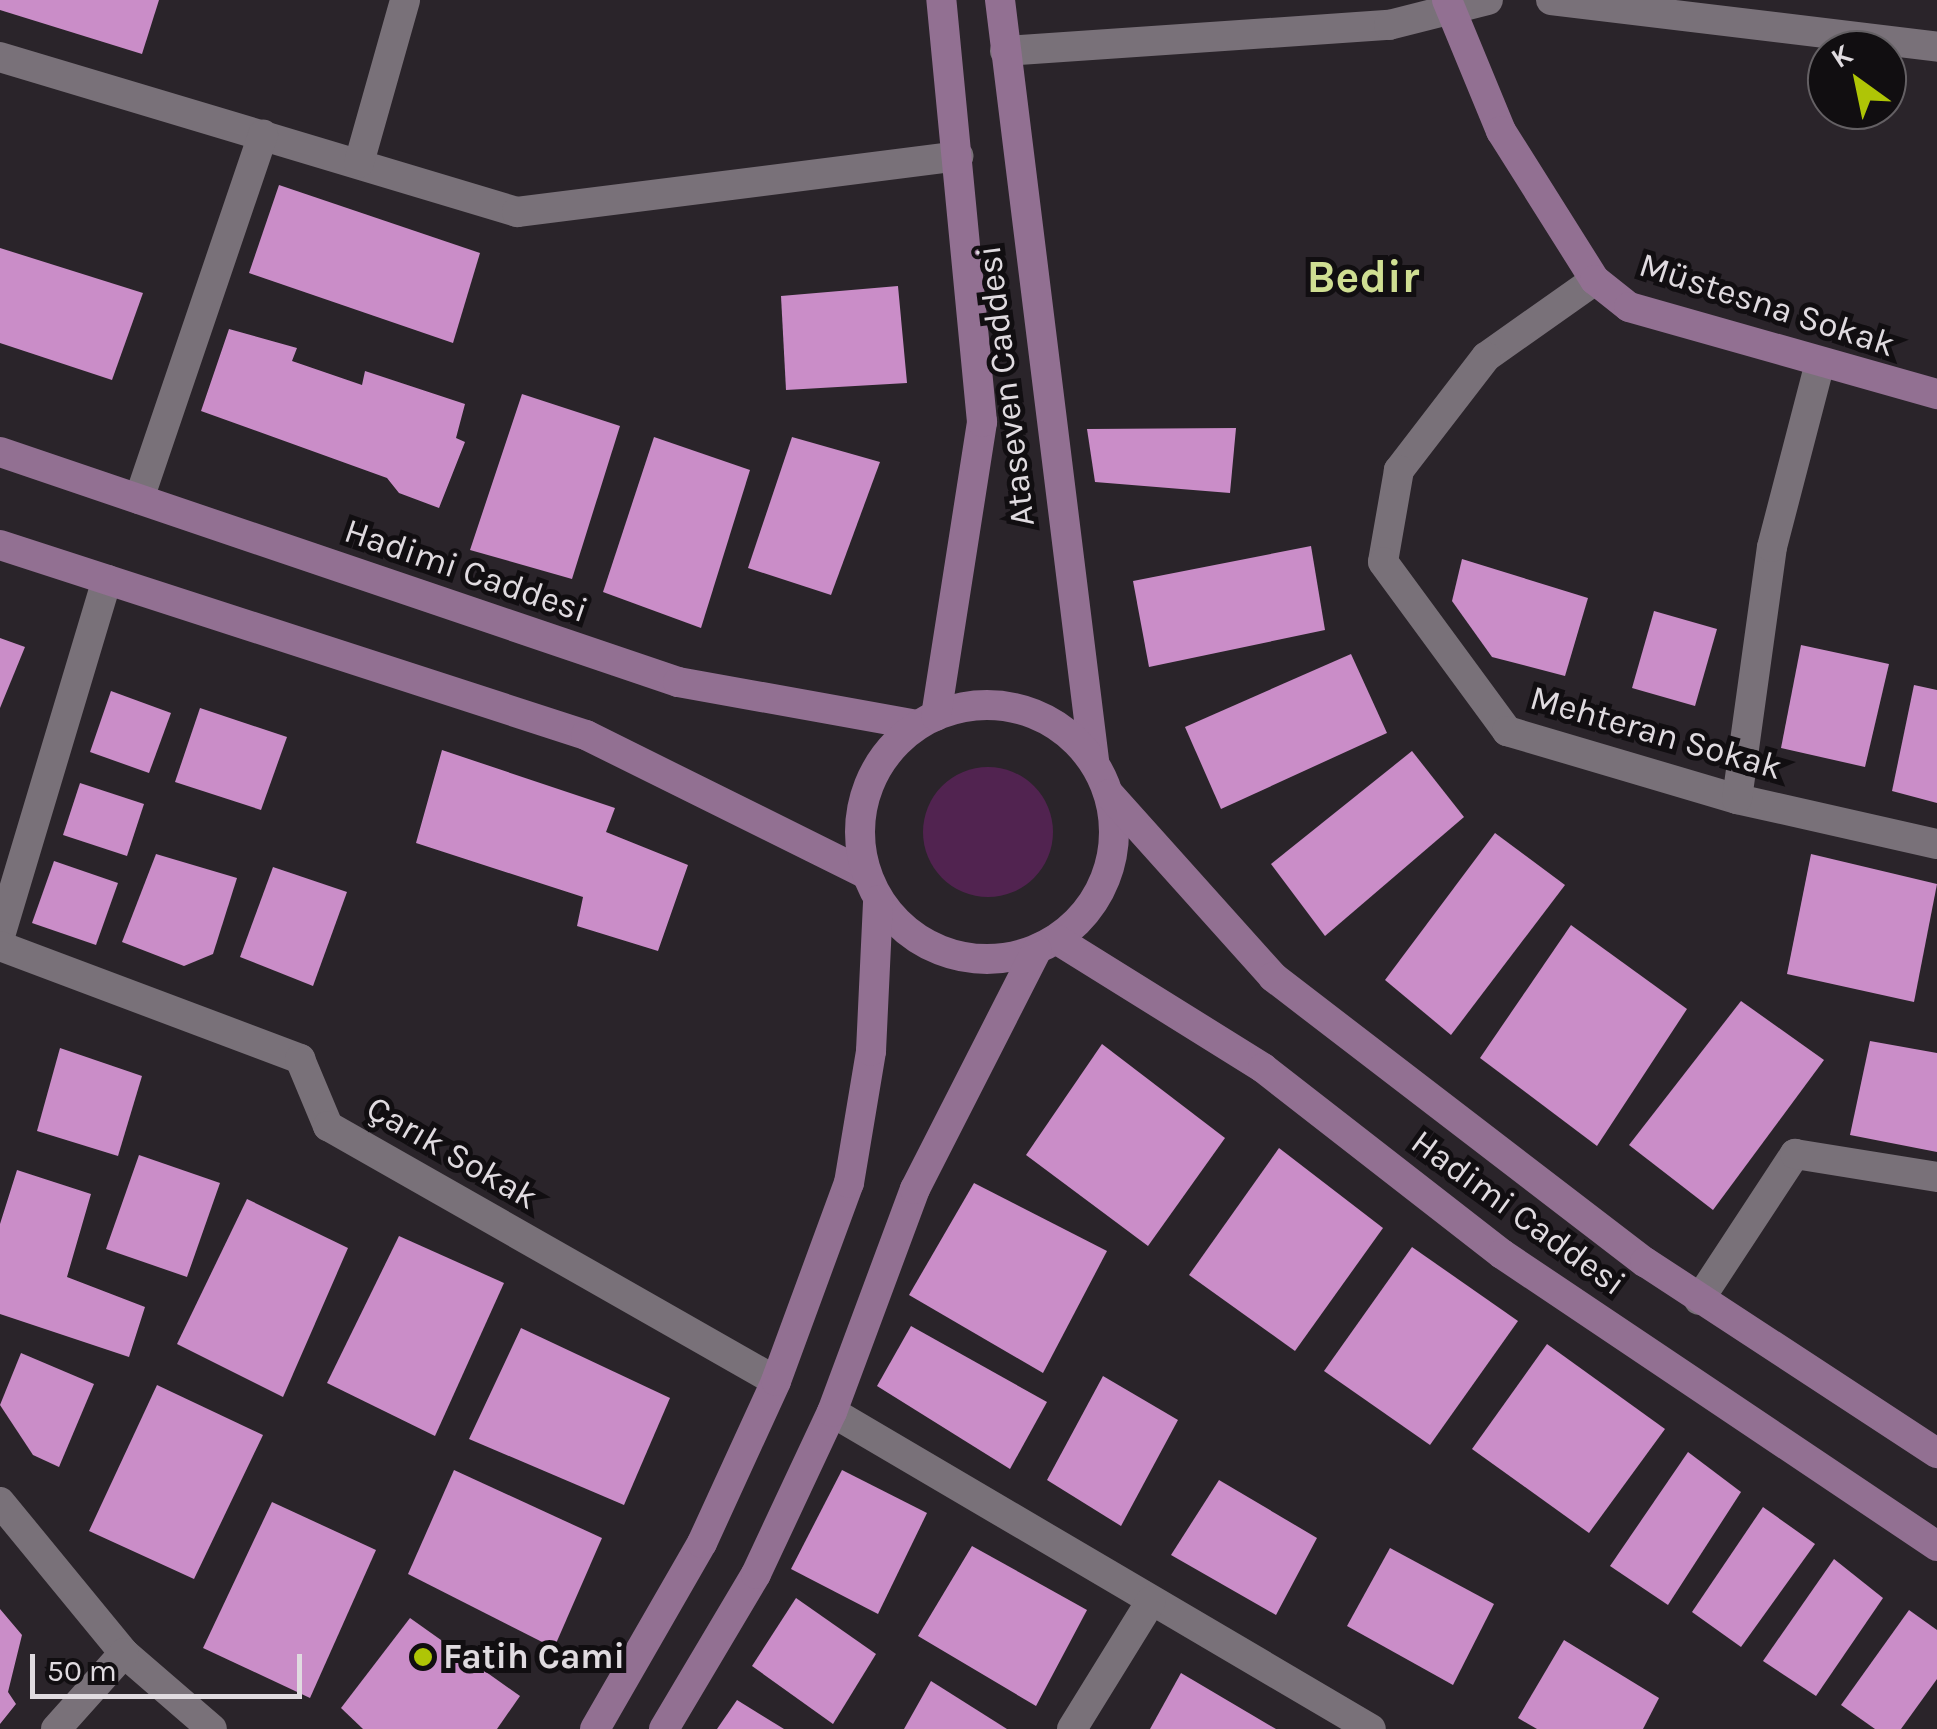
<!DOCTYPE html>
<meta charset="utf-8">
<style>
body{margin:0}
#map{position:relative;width:1937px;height:1729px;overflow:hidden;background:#2a242a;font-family:Karla,sans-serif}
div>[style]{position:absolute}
.green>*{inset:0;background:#512350}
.round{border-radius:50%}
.building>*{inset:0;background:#ca8dc8}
.street>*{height:30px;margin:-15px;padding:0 15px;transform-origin:15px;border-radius:15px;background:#797179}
.secondary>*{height:30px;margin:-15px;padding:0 15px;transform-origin:15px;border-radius:15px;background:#927092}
.secondary>.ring{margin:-15px;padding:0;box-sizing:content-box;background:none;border:30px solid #927092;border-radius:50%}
.dots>*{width:28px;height:28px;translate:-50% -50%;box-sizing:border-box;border:5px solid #110e11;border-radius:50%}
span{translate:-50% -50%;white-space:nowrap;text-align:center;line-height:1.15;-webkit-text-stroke:10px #110e11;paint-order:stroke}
.street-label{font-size:35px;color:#e0dbe0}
.poi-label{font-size:35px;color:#e0dbe0;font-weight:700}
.left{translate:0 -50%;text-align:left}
.district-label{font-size:45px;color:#cfde92;font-weight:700}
.north{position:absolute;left:1807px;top:30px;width:100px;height:100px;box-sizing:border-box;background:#110e11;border:2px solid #646064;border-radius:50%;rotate:327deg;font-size:28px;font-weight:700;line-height:40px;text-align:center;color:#e0dbe0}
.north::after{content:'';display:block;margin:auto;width:35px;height:45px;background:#afc506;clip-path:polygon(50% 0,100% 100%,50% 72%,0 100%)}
.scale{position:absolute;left:30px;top:1654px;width:272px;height:45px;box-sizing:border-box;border:5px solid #e0dbe0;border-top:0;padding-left:12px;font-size:30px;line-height:35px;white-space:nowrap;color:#e0dbe0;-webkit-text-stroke:8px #110e11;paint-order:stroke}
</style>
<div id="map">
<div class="green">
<div class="round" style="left:923px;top:767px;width:130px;height:130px"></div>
</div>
<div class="building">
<div style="clip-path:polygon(0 0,159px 0,142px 54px,0 10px)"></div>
<div style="clip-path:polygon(279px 185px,480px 253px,453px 343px,249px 273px)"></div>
<div style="clip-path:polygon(0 248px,143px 293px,112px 380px,0 343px)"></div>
<div style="clip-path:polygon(898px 286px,907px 383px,786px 390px,781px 296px)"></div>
<div style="clip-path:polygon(229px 329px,297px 348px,292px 361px,362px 385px,365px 371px,465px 404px,456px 438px,465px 442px,439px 508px,399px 493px,387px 478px,201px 411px)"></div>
<div style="clip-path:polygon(522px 394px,620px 426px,572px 579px,470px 550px)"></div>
<div style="clip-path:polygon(1236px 428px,1230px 493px,1095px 482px,1087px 429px)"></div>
<div style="clip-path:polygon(654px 437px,750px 470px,701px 628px,603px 592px)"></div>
<div style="clip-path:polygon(792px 437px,880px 462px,831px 595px,748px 568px)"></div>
<div style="clip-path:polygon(1311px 546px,1325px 630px,1149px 667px,1133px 581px)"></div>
<div style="clip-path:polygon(1462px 559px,1588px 598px,1565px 676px,1492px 657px,1452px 601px)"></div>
<div style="clip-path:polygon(1654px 611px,1717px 629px,1695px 706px,1632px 688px)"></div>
<div style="clip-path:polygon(0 638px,25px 647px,0 708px)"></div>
<div style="clip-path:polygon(1801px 645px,1889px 664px,1865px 767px,1781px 748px)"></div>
<div style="clip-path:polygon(1351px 654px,1387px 733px,1221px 809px,1185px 727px)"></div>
<div style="clip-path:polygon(1914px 685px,1937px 690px,1937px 803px,1892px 791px)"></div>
<div style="clip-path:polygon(111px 691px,171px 713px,149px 773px,90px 752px)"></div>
<div style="clip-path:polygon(200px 708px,287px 737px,261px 810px,175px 782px)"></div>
<div style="clip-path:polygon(442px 750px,615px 808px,606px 832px,688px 865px,658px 951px,577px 926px,583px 897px,416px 843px)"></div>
<div style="clip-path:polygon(1412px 751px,1464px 817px,1325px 936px,1271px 864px)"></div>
<div style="clip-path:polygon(80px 783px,144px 804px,127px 856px,63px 835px)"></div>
<div style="clip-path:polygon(1495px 833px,1565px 885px,1451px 1035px,1385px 980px)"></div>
<div style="clip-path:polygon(156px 854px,237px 878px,213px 954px,184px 966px,122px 942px)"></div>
<div style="clip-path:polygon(1811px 854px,1937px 884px,1914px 1002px,1787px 974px)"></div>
<div style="clip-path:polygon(54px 861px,118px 883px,96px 945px,32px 923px)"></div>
<div style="clip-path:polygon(273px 867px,347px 892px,313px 986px,240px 957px)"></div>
<div style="clip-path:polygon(1571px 925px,1687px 1009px,1597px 1146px,1480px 1058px)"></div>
<div style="clip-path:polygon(1741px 1001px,1824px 1060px,1713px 1210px,1629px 1145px)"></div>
<div style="clip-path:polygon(1870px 1041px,1937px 1053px,1937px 1152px,1850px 1135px)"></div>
<div style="clip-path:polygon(1102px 1044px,1225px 1138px,1148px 1246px,1026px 1155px)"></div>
<div style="clip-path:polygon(60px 1048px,142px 1076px,118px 1156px,37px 1131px)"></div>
<div style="clip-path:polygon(1279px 1148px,1383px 1228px,1295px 1351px,1189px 1275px)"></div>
<div style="clip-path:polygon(139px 1155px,220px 1183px,187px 1277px,106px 1249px)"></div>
<div style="clip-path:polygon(17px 1170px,91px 1194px,67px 1277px,145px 1307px,129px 1357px,0 1314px,0 1224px)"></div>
<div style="clip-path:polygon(974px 1183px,1107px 1251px,1043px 1373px,909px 1295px)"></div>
<div style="clip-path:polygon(247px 1199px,348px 1248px,283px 1397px,177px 1344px)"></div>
<div style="clip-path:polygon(399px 1236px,504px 1283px,435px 1436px,327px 1383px)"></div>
<div style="clip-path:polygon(1412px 1247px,1518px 1321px,1430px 1445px,1324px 1371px)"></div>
<div style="clip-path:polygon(911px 1326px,1047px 1402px,1010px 1469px,877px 1386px)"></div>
<div style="clip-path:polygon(521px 1328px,670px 1398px,624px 1505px,469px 1439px)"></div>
<div style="clip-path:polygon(1547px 1344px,1665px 1429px,1589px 1533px,1472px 1449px)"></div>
<div style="clip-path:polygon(21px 1353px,94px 1384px,59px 1467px,33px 1455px,0 1405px)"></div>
<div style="clip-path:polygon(1103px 1376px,1178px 1420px,1121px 1526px,1047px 1480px)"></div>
<div style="clip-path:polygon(157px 1385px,263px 1435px,194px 1579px,89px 1531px)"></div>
<div style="clip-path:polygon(1688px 1452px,1741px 1492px,1668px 1605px,1610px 1566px)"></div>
<div style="clip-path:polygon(454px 1470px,602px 1538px,554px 1648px,408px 1574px)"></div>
<div style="clip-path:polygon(842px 1470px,927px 1513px,878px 1614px,791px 1569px)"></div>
<div style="clip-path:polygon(1219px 1480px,1317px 1538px,1276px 1615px,1171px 1555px)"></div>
<div style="clip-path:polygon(272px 1502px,376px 1550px,310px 1698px,203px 1648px)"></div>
<div style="clip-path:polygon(1763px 1507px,1815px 1544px,1741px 1647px,1692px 1612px)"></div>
<div style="clip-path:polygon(972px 1546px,1087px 1610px,1036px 1706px,918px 1636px)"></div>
<div style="clip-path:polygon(1390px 1548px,1494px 1604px,1453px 1685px,1347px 1626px)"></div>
<div style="clip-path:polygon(1834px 1559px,1883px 1598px,1816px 1696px,1763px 1661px)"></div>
<div style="clip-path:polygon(796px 1598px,876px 1654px,833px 1724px,752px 1666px)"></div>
<div style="clip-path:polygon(0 1609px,22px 1635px,8px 1692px,16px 1704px,0 1724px)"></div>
<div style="clip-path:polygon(1909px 1610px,1937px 1630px,1937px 1679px,1901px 1729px,1875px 1729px,1841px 1705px)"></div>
<div style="clip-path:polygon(410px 1618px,520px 1696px,497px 1729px,363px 1729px,341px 1708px)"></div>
<div style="clip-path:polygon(1564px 1640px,1659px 1698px,1643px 1729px,1537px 1729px,1518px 1718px)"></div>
<div style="clip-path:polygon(1181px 1673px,1276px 1729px,1150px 1729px)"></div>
<div style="clip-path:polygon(931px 1681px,1007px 1729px,904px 1729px)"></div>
<div style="clip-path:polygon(737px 1700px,784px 1729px,717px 1729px)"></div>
</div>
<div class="street">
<div style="left:1551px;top:0;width:389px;rotate:6.9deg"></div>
<div style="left:1005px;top:51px;width:385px;rotate:-3.9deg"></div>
<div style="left:1389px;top:25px;width:102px;rotate:-14.2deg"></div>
<div style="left:0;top:57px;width:540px;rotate:16.69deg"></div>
<div style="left:517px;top:212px;width:445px;rotate:-7.2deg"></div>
<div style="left:359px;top:163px;width:169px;rotate:-74.2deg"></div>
<div style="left:1595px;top:280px;width:133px;rotate:144.8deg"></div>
<div style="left:1486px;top:357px;width:143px;rotate:127.6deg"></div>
<div style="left:1399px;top:470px;width:93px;rotate:99.9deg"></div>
<div style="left:1383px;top:562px;width:210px;rotate:53.7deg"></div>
<div style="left:1507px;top:731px;width:240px;rotate:16.5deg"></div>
<div style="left:1737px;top:799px;width:205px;rotate:12.7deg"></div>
<div style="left:139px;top:499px;width:385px;rotate:-71.2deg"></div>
<div style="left:1737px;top:799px;width:254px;rotate:-82.1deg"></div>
<div style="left:1772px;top:547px;width:186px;rotate:-75.4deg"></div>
<div style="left:0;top:936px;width:372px;rotate:-73.3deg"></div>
<div style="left:0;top:946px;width:321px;rotate:20.6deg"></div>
<div style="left:300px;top:1059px;width:73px;rotate:67.3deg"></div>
<div style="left:328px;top:1126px;width:515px;rotate:29.65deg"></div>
<div style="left:1699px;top:1300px;width:175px;rotate:-56.7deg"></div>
<div style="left:1795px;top:1154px;width:144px;rotate:9.2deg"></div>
<div style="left:832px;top:1412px;width:625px;rotate:30.46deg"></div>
<div style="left:0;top:1502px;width:195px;rotate:50.6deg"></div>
<div style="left:124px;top:1653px;width:116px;rotate:40.8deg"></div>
<div style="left:56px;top:1729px;width:102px;rotate:-48.2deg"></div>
<div style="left:1072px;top:1729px;width:150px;rotate:-58.3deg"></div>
</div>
<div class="secondary">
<div style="left:1000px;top:0;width:766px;rotate:82.95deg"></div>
<div style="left:1447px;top:0;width:142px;rotate:67.6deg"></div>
<div style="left:1501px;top:131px;width:176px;rotate:57.8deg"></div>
<div style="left:1595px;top:280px;width:43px;rotate:38.5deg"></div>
<div style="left:1629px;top:307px;width:320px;rotate:15.8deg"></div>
<div style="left:0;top:452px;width:716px;rotate:18.74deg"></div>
<div style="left:678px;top:682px;width:243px;rotate:10.2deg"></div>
<div style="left:0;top:545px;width:616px;rotate:17.96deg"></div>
<div style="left:586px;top:735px;width:313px;rotate:26.4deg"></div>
<div class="ring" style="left:860px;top:705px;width:224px;height:224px"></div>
<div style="left:936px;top:716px;width:298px;rotate:-81.1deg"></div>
<div style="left:982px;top:422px;width:424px;rotate:-95.5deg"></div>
<div style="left:1109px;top:794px;width:246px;rotate:48.1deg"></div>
<div style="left:1273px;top:977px;width:469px;rotate:37.5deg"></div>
<div style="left:1645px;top:1262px;width:349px;rotate:33.2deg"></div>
<div style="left:1056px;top:939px;width:244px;rotate:31.9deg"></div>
<div style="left:1263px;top:1068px;width:303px;rotate:37.9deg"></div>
<div style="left:1502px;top:1254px;width:524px;rotate:33.87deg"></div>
<div style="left:595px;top:1729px;width:215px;rotate:-60.1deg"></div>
<div style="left:702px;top:1543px;width:178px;rotate:-65.4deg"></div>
<div style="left:776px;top:1381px;width:211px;rotate:-69.8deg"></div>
<div style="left:849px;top:1183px;width:134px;rotate:-80.5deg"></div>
<div style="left:871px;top:1051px;width:151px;rotate:-87.3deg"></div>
<div style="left:664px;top:1729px;width:180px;rotate:-59.3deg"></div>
<div style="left:756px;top:1574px;width:179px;rotate:-64.9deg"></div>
<div style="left:832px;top:1412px;width:238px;rotate:-69.6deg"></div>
<div style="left:915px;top:1189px;width:268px;rotate:-63deg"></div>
</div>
<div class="dots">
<div style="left:423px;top:1657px;background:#afc506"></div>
</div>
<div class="street-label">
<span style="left:1767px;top:305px;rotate:18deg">Müstesna Sokak</span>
<span style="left:1006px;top:386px;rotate:-97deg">Ataseven Caddesi</span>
<span style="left:466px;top:571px;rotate:19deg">Hadimi Caddesi</span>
<span style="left:1656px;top:733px;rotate:16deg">Mehteran Sokak</span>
<span style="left:452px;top:1153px;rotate:30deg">Çarık Sokak</span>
<span style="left:1518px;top:1213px;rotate:36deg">Hadimi Caddesi</span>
</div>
<div class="poi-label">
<span class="left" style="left:443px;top:1657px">Fatih Cami</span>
</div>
<div class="district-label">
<span style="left:1363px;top:278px">Bedir</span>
</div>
<div class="north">K</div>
<div class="scale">50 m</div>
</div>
